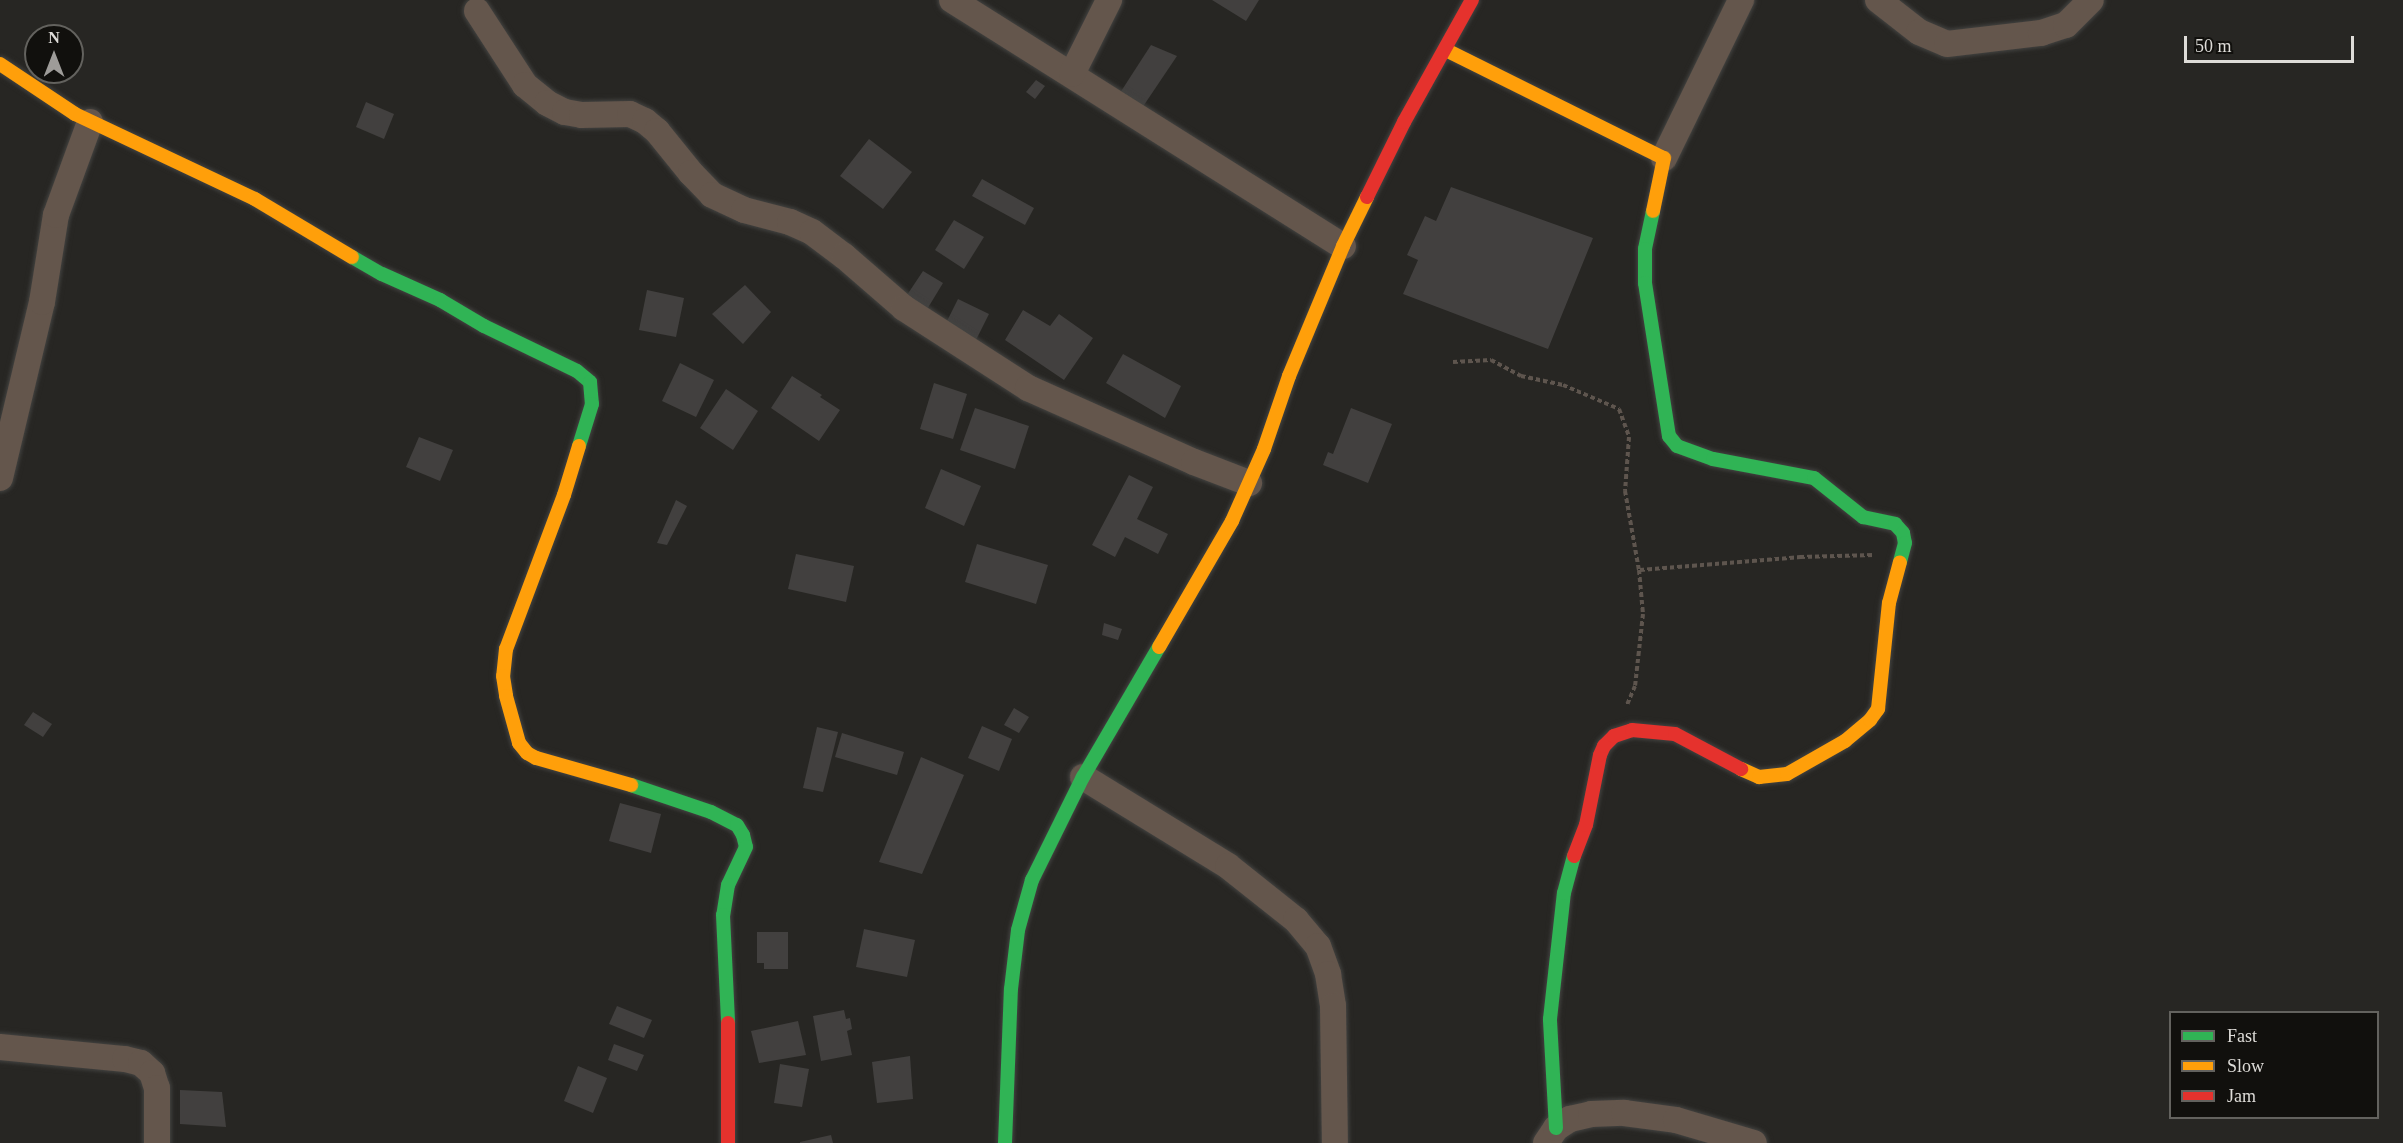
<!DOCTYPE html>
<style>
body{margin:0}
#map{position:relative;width:2403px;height:1143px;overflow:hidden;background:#272623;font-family:"Times New Roman",serif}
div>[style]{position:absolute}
.building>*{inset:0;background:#42403f}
.path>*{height:4px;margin-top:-2px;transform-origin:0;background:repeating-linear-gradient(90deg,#5e554e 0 4.5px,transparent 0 7.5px)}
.roads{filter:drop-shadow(0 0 2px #434341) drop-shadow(0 0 2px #434341)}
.street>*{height:26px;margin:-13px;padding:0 13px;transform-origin:13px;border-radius:13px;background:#64564c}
.fast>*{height:14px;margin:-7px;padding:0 7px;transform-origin:7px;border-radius:7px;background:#30b455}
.slow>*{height:14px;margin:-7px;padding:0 7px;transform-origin:7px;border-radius:7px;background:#ff9f0a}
.jam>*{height:14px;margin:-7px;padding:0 7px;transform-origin:7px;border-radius:7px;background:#e5322d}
span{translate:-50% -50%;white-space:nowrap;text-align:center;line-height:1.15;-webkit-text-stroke:4.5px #11100d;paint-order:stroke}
.legend{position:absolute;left:2169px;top:1011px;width:210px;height:108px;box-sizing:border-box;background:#11100d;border:2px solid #63625e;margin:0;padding:8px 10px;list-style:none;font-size:18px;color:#dedcd8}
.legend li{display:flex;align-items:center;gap:12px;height:30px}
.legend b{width:30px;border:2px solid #63625e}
.north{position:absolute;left:24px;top:24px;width:60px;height:60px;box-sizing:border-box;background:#11100d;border:2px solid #63625e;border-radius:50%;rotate:0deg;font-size:16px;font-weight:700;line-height:24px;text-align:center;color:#dedcd8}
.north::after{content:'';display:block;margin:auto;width:21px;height:27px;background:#9e9c99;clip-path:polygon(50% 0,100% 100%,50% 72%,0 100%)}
.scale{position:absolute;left:2184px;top:36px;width:170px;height:27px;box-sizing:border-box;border:3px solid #dedcd8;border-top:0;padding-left:8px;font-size:18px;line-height:21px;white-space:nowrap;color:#dedcd8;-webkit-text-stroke:4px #11100d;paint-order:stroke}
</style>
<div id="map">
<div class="building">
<div style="clip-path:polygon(1212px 0,1259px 0,1246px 21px)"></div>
<div style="clip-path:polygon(1151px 45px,1177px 56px,1140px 111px,1118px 96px)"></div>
<div style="clip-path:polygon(1036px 80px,1045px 86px,1035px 99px,1026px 92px)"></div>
<div style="clip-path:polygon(366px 102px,394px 114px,384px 139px,356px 127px)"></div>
<div style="clip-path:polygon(869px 139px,912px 172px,883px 209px,840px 176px)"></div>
<div style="clip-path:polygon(982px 179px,1034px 208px,1025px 225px,972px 196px)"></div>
<div style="clip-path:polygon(1451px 187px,1593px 238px,1548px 349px,1403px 294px,1418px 260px,1407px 255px,1425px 216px,1436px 221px)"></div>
<div style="clip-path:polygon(954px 220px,984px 237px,964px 269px,935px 250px)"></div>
<div style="clip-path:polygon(923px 271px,943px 283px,926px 311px,905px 298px)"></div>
<div style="clip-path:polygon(745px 285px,771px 312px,743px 344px,712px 314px)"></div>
<div style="clip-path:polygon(647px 290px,684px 298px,676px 337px,639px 330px)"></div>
<div style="clip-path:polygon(958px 299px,989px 314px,975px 342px,944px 327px)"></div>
<div style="clip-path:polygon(1023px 310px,1050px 326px,1059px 314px,1093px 338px,1064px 380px,1005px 340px)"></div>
<div style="clip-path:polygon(1123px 354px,1181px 386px,1165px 418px,1106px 383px)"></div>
<div style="clip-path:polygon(680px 363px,714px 380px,696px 417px,662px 401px)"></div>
<div style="clip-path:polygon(792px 376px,822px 395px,820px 397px,840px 410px,819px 441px,771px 408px)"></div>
<div style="clip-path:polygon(934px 383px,967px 394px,953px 439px,920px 429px)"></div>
<div style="clip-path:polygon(726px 389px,758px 411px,733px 450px,700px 428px)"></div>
<div style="clip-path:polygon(975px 408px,1029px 426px,1015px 469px,960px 450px)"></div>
<div style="clip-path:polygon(1351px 408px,1392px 424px,1368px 483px,1323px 465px,1328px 452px,1333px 454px)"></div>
<div style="clip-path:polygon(419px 437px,453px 450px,440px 481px,406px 467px)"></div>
<div style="clip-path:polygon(941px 469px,981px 486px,964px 526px,925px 508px)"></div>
<div style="clip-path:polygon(1129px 475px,1153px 487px,1137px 519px,1168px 534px,1158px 554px,1125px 537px,1115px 557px,1092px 545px)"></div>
<div style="clip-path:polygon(676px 500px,687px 506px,667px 545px,657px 543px)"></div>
<div style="clip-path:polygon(977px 544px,1048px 565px,1036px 604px,965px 582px)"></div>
<div style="clip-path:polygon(796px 554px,854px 566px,846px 602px,788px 589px)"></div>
<div style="clip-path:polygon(1104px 623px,1122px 629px,1118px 640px,1102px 635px)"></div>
<div style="clip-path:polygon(1014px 708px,1029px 717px,1019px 733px,1004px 725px)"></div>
<div style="clip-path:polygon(33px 712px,52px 724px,43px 737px,24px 725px)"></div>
<div style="clip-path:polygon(982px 726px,1012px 739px,999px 771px,968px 758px)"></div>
<div style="clip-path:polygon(817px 727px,838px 732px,823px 792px,803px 788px)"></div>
<div style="clip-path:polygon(842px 733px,904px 752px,897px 775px,835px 757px)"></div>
<div style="clip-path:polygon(921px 757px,964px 775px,922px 874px,879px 862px)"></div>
<div style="clip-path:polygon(620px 803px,661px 814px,651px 853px,609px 841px)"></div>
<div style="clip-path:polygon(864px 929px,915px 940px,907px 977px,856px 967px)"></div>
<div style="clip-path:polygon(757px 932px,788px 932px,788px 969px,764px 969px,764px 963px,757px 963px)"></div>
<div style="clip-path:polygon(617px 1006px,652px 1020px,644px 1038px,609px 1024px)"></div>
<div style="clip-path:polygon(844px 1010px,846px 1019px,850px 1018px,852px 1029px,847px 1031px,852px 1055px,821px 1061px,813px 1016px)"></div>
<div style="clip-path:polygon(798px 1021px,806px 1055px,759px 1063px,751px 1031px)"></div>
<div style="clip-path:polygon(614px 1044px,644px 1055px,637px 1071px,608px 1060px)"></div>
<div style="clip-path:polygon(910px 1056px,913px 1099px,877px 1103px,872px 1062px)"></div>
<div style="clip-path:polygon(780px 1064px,809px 1069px,802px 1107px,774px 1103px)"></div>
<div style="clip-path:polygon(578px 1066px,607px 1078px,593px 1113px,564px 1101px)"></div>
<div style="clip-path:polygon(180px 1090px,222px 1092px,226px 1127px,180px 1124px)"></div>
<div style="clip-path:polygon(831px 1135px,833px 1143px,800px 1143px,800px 1142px)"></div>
</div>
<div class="path">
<div style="left:1453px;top:362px;width:38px;rotate:-3deg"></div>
<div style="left:1491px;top:360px;width:34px;rotate:28deg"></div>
<div style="left:1521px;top:376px;width:43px;rotate:12.1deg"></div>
<div style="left:1563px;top:385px;width:61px;rotate:23.2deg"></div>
<div style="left:1619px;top:409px;width:30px;rotate:70deg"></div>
<div style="left:1629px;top:437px;width:54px;rotate:94.2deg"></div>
<div style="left:1625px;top:491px;width:80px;rotate:80deg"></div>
<div style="left:1639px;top:570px;width:44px;rotate:84.8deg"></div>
<div style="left:1643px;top:614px;width:72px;rotate:96.3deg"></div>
<div style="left:1635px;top:686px;width:21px;rotate:113deg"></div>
<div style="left:1640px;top:570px;width:161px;rotate:-4.6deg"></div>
<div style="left:1800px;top:557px;width:74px;rotate:-1.5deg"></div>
</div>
<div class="roads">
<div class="street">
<div style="left:952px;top:0;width:462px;rotate:32.2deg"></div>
<div style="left:1878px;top:0;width:52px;rotate:38deg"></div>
<div style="left:1919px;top:32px;width:30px;rotate:23deg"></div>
<div style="left:1947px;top:44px;width:95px;rotate:-6.7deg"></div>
<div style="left:2041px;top:33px;width:26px;rotate:-18deg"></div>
<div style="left:2066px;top:25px;width:35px;rotate:-45deg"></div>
<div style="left:477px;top:11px;width:88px;rotate:57deg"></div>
<div style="left:525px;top:85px;width:28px;rotate:39deg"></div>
<div style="left:547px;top:103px;width:20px;rotate:27deg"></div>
<div style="left:565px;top:112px;width:17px;rotate:10deg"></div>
<div style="left:582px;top:115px;width:48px;rotate:-1.2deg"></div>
<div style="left:630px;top:114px;width:17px;rotate:25deg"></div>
<div style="left:645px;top:121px;width:16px;rotate:40deg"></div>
<div style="left:657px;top:131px;width:54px;rotate:51deg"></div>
<div style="left:691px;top:173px;width:30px;rotate:46deg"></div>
<div style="left:712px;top:195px;width:35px;rotate:25deg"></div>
<div style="left:744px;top:210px;width:48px;rotate:14.6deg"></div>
<div style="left:790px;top:222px;width:24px;rotate:24deg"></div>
<div style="left:812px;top:232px;width:40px;rotate:37deg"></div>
<div style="left:844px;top:256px;width:79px;rotate:40.9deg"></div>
<div style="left:904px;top:308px;width:148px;rotate:32.8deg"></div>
<div style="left:1028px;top:388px;width:182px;rotate:24deg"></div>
<div style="left:1194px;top:462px;width:59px;rotate:20.9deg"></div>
<div style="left:1072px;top:74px;width:83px;rotate:-63.4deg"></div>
<div style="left:1664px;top:158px;width:176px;rotate:-64deg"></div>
<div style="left:0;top:478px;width:181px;rotate:-76.6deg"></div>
<div style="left:42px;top:302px;width:88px;rotate:-80.9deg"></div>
<div style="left:56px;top:215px;width:99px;rotate:-69.9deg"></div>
<div style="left:1083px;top:777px;width:170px;rotate:31.5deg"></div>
<div style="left:1228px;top:866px;width:87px;rotate:38.5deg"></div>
<div style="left:1296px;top:920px;width:34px;rotate:50deg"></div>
<div style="left:1318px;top:946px;width:30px;rotate:70deg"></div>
<div style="left:1328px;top:974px;width:32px;rotate:81deg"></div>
<div style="left:1333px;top:1006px;width:137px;rotate:89.2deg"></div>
<div style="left:0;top:1047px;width:126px;rotate:5.5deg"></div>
<div style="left:125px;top:1059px;width:16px;rotate:14deg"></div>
<div style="left:141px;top:1063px;width:15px;rotate:42deg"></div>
<div style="left:152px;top:1073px;width:16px;rotate:72deg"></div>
<div style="left:157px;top:1088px;width:55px;rotate:90deg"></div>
<div style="left:1546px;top:1143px;width:18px;rotate:-56deg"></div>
<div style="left:1556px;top:1128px;width:17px;rotate:-33deg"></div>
<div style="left:1570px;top:1119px;width:22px;rotate:-13deg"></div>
<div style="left:1591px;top:1114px;width:33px;rotate:-2deg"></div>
<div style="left:1624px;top:1113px;width:52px;rotate:7.7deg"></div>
<div style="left:1676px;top:1120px;width:81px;rotate:16.4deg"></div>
</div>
<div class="fast">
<div style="left:1653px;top:211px;width:39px;rotate:102deg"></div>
<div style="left:1645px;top:249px;width:34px;rotate:90deg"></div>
<div style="left:1645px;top:283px;width:155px;rotate:81.1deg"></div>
<div style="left:1669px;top:436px;width:13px;rotate:51deg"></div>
<div style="left:1677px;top:446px;width:38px;rotate:20deg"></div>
<div style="left:1713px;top:459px;width:103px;rotate:10.7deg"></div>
<div style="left:1814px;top:478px;width:63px;rotate:38.5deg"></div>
<div style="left:1863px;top:517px;width:33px;rotate:12deg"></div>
<div style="left:1895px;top:524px;width:12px;rotate:48deg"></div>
<div style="left:1903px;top:533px;width:10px;rotate:79deg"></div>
<div style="left:1905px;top:543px;width:20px;rotate:105deg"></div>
<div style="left:352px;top:257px;width:34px;rotate:30deg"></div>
<div style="left:382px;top:274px;width:64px;rotate:24.1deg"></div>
<div style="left:440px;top:300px;width:51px;rotate:30.6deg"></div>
<div style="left:484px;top:326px;width:103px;rotate:25.8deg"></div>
<div style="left:577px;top:371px;width:17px;rotate:40deg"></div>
<div style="left:590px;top:382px;width:22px;rotate:85deg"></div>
<div style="left:592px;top:404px;width:44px;rotate:107.2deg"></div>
<div style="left:631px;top:785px;width:84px;rotate:18.6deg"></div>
<div style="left:711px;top:812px;width:29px;rotate:27deg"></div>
<div style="left:737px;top:825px;width:12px;rotate:59deg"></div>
<div style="left:743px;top:835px;width:12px;rotate:76deg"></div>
<div style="left:746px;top:847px;width:42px;rotate:115.3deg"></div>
<div style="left:728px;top:885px;width:30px;rotate:99deg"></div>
<div style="left:723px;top:915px;width:108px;rotate:87.3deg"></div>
<div style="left:1556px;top:1128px;width:109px;rotate:-93.2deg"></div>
<div style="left:1550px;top:1019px;width:127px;rotate:-83.7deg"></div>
<div style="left:1564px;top:893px;width:38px;rotate:-75deg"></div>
<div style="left:1005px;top:1143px;width:154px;rotate:-87.8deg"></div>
<div style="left:1011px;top:989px;width:59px;rotate:-83.2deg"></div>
<div style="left:1018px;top:930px;width:52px;rotate:-74.4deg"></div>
<div style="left:1032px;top:880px;width:115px;rotate:-63.7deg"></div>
<div style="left:1083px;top:777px;width:151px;rotate:-59.7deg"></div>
</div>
<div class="slow">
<div style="left:1446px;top:50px;width:243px;rotate:26.4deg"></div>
<div style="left:1664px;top:158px;width:54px;rotate:101.7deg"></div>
<div style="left:0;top:64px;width:90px;rotate:33.7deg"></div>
<div style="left:75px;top:114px;width:199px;rotate:25.3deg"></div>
<div style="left:255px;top:199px;width:113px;rotate:30.9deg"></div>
<div style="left:579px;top:446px;width:51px;rotate:107deg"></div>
<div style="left:564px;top:495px;width:165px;rotate:110.6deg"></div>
<div style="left:506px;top:649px;width:27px;rotate:96deg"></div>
<div style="left:503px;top:676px;width:20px;rotate:81deg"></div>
<div style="left:506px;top:696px;width:49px;rotate:74.5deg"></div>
<div style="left:519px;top:743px;width:13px;rotate:51deg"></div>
<div style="left:527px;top:753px;width:10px;rotate:29deg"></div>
<div style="left:536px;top:758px;width:99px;rotate:15.9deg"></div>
<div style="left:1159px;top:647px;width:146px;rotate:-59.9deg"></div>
<div style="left:1232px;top:521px;width:79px;rotate:-66deg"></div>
<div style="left:1264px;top:449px;width:77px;rotate:-71.1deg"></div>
<div style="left:1289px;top:376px;width:141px;rotate:-67.4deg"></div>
<div style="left:1343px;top:246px;width:55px;rotate:-63.9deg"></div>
<div style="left:1741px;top:769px;width:20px;rotate:24deg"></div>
<div style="left:1759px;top:777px;width:28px;rotate:-6deg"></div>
<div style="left:1787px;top:774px;width:67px;rotate:-29.6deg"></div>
<div style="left:1845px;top:741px;width:33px;rotate:-40deg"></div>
<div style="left:1870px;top:720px;width:14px;rotate:-54deg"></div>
<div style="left:1878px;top:709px;width:107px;rotate:-84.1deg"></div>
<div style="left:1889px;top:603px;width:42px;rotate:-75deg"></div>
</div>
<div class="jam">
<div style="left:1367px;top:197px;width:84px;rotate:-63.7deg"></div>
<div style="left:1404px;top:122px;width:140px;rotate:-60.9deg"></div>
<div style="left:1574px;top:856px;width:33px;rotate:-69deg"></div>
<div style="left:1586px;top:825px;width:71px;rotate:-78.7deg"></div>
<div style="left:1600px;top:755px;width:10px;rotate:-66deg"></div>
<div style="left:1604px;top:746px;width:14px;rotate:-45deg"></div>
<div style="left:1614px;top:736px;width:19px;rotate:-18deg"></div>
<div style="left:1632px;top:730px;width:43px;rotate:5.3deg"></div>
<div style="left:1675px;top:734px;width:75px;rotate:27.9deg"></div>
<div style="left:728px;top:1023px;width:120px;rotate:90deg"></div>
</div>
</div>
<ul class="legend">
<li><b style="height:8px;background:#30b455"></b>Fast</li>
<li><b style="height:8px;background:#ff9f0a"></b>Slow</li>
<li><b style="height:8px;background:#e5322d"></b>Jam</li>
</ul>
<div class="north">N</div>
<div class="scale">50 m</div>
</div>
